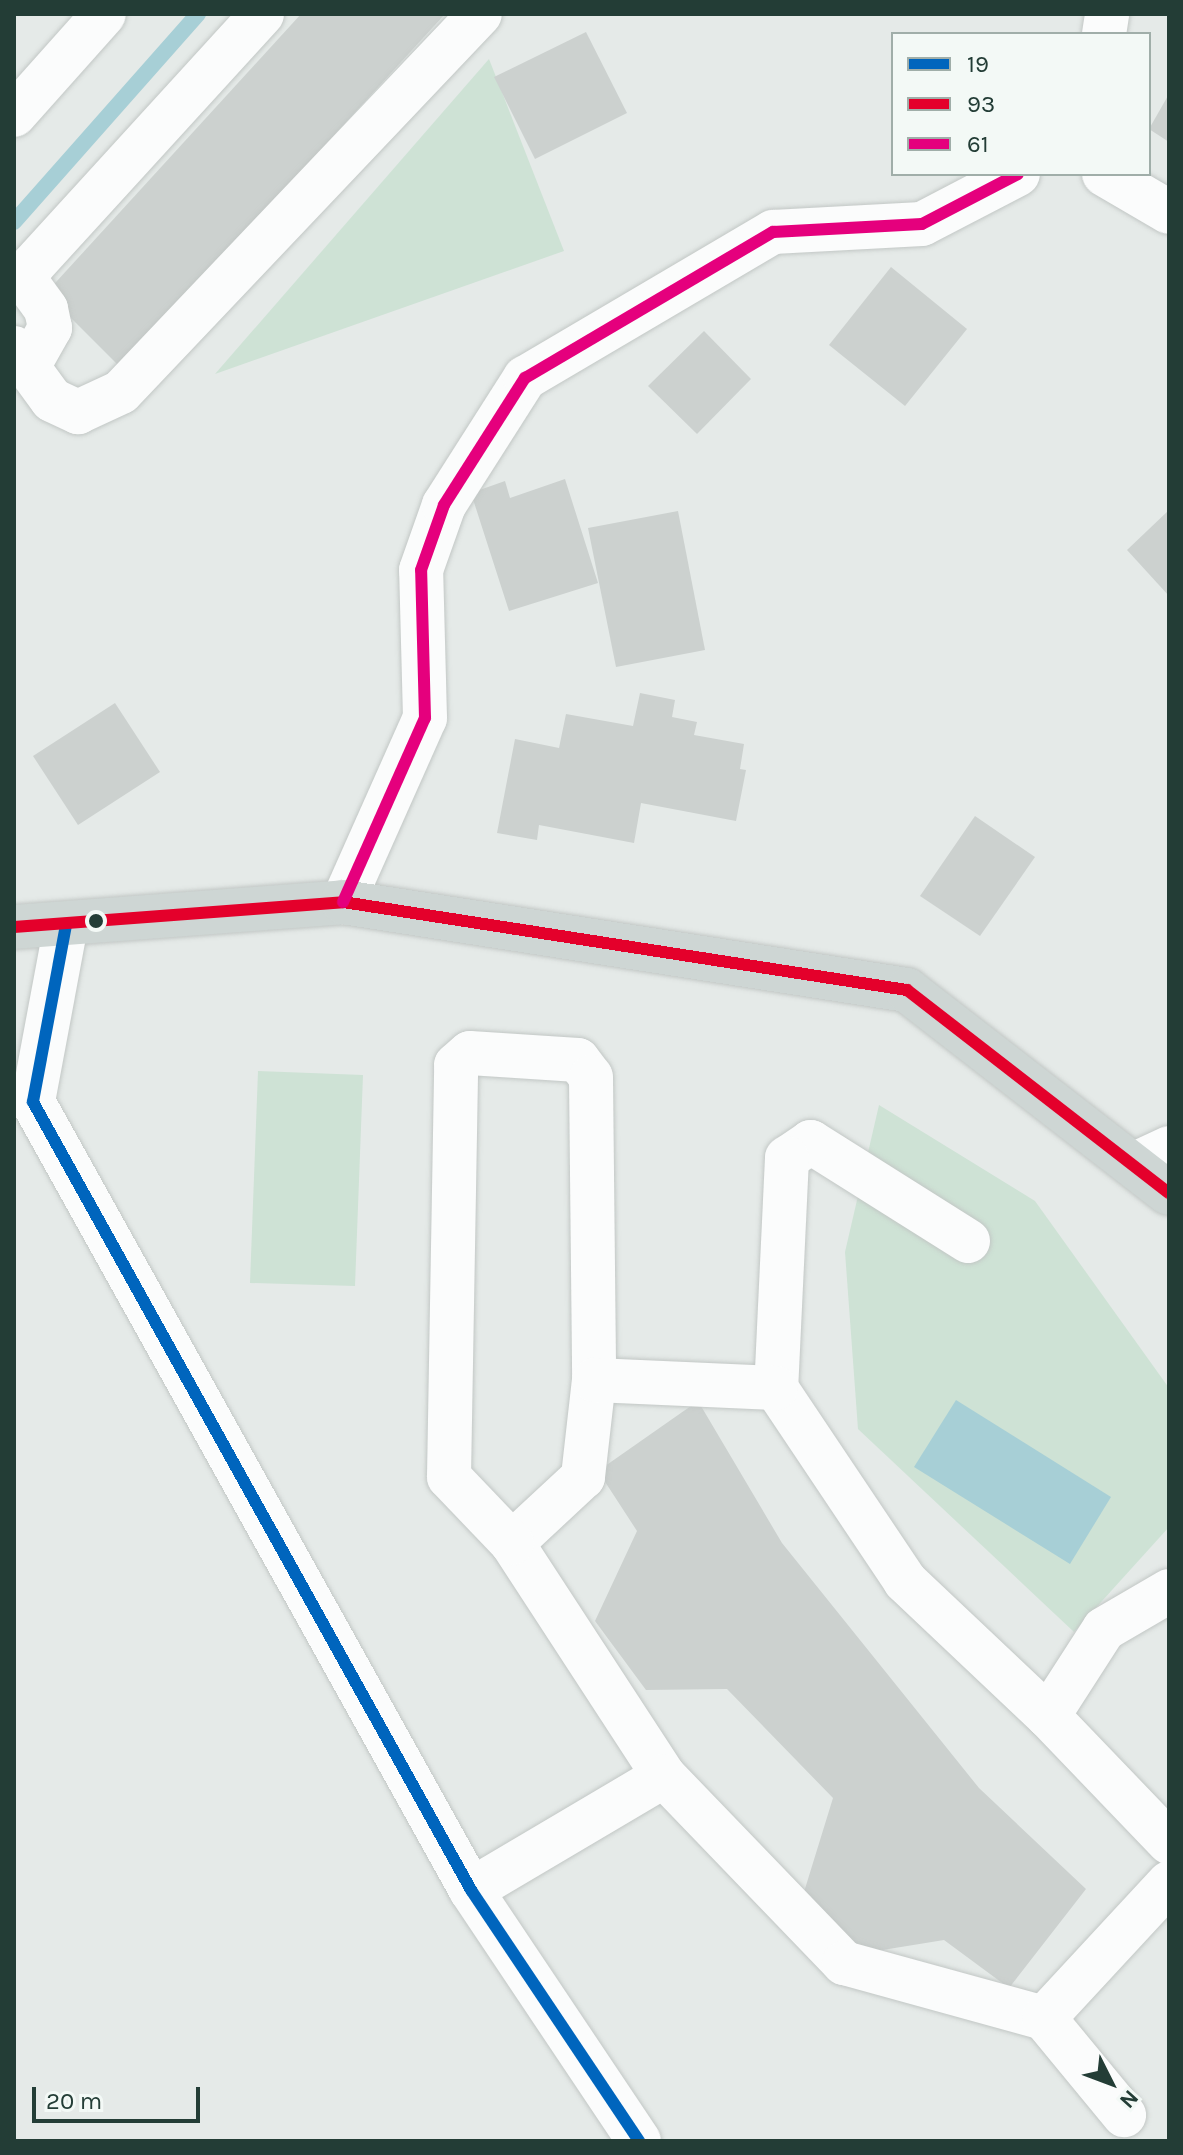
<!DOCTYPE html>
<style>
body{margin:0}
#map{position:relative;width:1183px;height:2155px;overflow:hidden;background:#e5eae8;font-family:Karla,sans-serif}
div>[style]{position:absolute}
.green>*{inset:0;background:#cee2d5}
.water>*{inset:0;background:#a7cfd6}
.stream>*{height:16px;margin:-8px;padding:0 8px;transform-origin:8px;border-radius:8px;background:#a7cfd6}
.building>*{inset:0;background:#ccd1cf}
.roads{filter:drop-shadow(0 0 2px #c2c7c5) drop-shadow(0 0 2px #c2c7c5)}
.minor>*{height:44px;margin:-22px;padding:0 22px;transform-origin:22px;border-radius:22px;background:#fbfcfc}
.major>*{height:44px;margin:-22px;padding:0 22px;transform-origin:22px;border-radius:22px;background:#ced6d4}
.bus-1>*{height:12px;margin:-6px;padding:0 6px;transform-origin:6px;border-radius:6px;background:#0065bd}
.bus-2>*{height:12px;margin:-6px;padding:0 6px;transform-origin:6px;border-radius:6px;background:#e4002b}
.bus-3>*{height:12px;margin:-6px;padding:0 6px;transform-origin:6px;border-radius:6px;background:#e5007d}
.dots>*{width:22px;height:22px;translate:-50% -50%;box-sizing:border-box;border:4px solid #f3f9f6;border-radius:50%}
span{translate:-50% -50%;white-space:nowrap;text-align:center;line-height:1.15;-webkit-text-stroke:6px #f3f9f6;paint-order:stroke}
.frame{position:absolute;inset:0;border:16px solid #233d36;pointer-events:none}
.legend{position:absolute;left:891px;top:32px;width:260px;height:144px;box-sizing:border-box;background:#f3f9f6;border:2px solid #a0aea9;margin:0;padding:10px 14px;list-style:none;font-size:24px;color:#233d36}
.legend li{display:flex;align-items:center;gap:16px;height:40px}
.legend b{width:40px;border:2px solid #a0aea9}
.north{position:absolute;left:1071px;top:2043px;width:80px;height:80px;-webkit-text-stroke:6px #f3f9f6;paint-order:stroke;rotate:132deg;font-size:22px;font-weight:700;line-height:32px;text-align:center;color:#233d36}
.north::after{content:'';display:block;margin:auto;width:28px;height:36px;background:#233d36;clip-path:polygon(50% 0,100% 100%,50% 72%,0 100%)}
.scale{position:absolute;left:32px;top:2087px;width:168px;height:36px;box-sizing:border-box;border:4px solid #233d36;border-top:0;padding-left:10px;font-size:24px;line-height:28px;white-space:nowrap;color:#233d36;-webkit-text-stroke:6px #f3f9f6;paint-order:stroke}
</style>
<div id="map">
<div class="green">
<div style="clip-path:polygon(489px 59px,564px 251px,215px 374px)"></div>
<div style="clip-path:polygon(258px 1071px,363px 1075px,355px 1286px,250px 1283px)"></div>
<div style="clip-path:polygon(879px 1105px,1035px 1201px,1169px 1388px,1169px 1527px,1074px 1632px,858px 1429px,845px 1252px)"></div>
</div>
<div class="water">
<div style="clip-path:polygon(956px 1400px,1111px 1497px,1070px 1564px,914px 1467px)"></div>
</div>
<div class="stream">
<div style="left:14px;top:222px;width:278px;rotate:-48.5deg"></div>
</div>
<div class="building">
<div style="clip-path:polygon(301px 14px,445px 14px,121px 368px,46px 293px)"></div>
<div style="clip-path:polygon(586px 32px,627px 113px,535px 159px,494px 77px)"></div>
<div style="clip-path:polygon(1169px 94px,1169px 142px,1149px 129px)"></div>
<div style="clip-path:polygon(891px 267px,967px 329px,905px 406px,829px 345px)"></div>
<div style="clip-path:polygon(704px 331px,751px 379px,697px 434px,648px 386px)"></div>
<div style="clip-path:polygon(565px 479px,598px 583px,509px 611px,471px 493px,505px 481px,510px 498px)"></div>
<div style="clip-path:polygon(1169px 510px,1169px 596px,1127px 550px)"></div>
<div style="clip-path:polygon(678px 511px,705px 650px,616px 667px,588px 528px)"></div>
<div style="clip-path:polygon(640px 693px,675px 700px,672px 717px,697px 722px,694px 735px,744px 744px,740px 769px,746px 770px,736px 821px,641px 803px,634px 843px,539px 825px,537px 840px,497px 833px,515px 739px,559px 748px,566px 714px,633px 726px)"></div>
<div style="clip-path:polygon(115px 703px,160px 772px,78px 825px,33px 756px)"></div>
<div style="clip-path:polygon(975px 816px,1035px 857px,980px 936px,920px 896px)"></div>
<div style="clip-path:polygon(698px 1401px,782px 1543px,979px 1788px,1086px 1889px,1009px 1988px,944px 1940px,864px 1953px,804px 1892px,833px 1798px,727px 1689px,646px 1690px,595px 1621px,637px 1531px,598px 1471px)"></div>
</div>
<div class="roads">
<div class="minor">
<div style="left:1104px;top:34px;width:20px;rotate:-81deg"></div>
<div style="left:14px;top:115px;width:135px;rotate:-48.3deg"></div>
<div style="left:1104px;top:174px;width:75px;rotate:30.3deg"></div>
<div style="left:14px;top:348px;width:64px;rotate:53.8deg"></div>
<div style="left:52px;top:400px;width:29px;rotate:25deg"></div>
<div style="left:78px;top:412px;width:47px;rotate:-24.9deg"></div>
<div style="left:121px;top:392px;width:521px;rotate:-46.48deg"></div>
<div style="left:28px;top:367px;width:45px;rotate:-60.6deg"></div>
<div style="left:50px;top:328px;width:19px;rotate:-102deg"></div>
<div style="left:46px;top:309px;width:34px;rotate:-126deg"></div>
<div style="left:26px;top:281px;width:16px;rotate:-68deg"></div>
<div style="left:32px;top:266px;width:341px;rotate:-47.6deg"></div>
<div style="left:343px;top:902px;width:201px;rotate:-66deg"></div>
<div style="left:425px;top:718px;width:148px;rotate:-91.5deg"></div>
<div style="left:421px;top:570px;width:69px;rotate:-70.5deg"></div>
<div style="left:444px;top:505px;width:151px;rotate:-57.5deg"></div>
<div style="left:525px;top:378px;width:288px;rotate:-30.5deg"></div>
<div style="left:773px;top:232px;width:149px;rotate:-3.1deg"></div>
<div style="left:922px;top:224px;width:108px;rotate:-27.5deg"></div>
<div style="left:66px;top:925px;width:180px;rotate:100.6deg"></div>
<div style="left:33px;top:1102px;width:902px;rotate:60.93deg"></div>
<div style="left:471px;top:1890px;width:302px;rotate:56.2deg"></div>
<div style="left:1135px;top:1164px;width:38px;rotate:-25deg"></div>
<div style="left:968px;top:1241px;width:186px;rotate:-147.8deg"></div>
<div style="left:811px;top:1142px;width:29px;rotate:146deg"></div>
<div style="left:787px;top:1158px;width:230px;rotate:92.7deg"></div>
<div style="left:776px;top:1388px;width:232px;rotate:56.2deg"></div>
<div style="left:905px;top:1581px;width:197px;rotate:43.4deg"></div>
<div style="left:1048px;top:1716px;width:103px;rotate:-57.2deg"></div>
<div style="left:1104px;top:1629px;width:75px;rotate:-30.3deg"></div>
<div style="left:594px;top:1380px;width:98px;rotate:96.5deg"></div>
<div style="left:583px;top:1477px;width:97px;rotate:137.1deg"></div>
<div style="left:512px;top:1543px;width:278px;rotate:56.9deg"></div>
<div style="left:664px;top:1776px;width:260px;rotate:46.1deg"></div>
<div style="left:844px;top:1963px;width:207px;rotate:15.4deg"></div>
<div style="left:1044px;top:2018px;width:184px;rotate:-47.2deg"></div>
<div style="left:512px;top:1543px;width:91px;rotate:-133.7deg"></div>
<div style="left:449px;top:1477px;width:412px;rotate:-89deg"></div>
<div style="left:456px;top:1065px;width:18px;rotate:-41deg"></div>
<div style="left:470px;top:1053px;width:108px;rotate:3.7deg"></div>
<div style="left:578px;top:1060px;width:21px;rotate:53deg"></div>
<div style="left:591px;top:1077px;width:303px;rotate:89.4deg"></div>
<div style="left:594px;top:1380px;width:182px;rotate:2.5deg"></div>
<div style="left:1048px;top:1716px;width:175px;rotate:46.2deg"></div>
<div style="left:471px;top:1890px;width:224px;rotate:-30.6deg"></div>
<div style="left:1044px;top:2018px;width:126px;rotate:50.5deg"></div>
</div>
<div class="major">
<div style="left:14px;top:927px;width:330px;rotate:-4.3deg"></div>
<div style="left:343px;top:902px;width:571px;rotate:8.87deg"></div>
<div style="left:907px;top:990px;width:331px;rotate:37.8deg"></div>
</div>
</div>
<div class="bus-1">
<div style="left:66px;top:925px;width:180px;rotate:100.6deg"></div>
<div style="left:33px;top:1102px;width:902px;rotate:60.93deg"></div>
<div style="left:471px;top:1890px;width:302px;rotate:56.2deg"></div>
</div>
<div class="bus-2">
<div style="left:14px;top:927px;width:330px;rotate:-4.3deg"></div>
<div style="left:343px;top:902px;width:571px;rotate:8.87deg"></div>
<div style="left:907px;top:990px;width:331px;rotate:37.8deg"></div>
</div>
<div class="bus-3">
<div style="left:343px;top:902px;width:201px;rotate:-66deg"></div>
<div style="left:425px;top:718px;width:148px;rotate:-91.5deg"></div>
<div style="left:421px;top:570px;width:69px;rotate:-70.5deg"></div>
<div style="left:444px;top:505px;width:151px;rotate:-57.5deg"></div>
<div style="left:525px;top:378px;width:288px;rotate:-30.5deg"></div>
<div style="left:773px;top:232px;width:149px;rotate:-3.1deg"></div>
<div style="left:922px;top:224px;width:108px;rotate:-27.5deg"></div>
</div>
<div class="dots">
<div style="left:96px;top:921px;background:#233d36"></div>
</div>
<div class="frame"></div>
<ul class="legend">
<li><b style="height:10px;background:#0065bd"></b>19</li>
<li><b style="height:10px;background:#e4002b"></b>93</li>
<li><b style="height:10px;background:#e5007d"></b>61</li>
</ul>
<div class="north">N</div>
<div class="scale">20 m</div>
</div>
